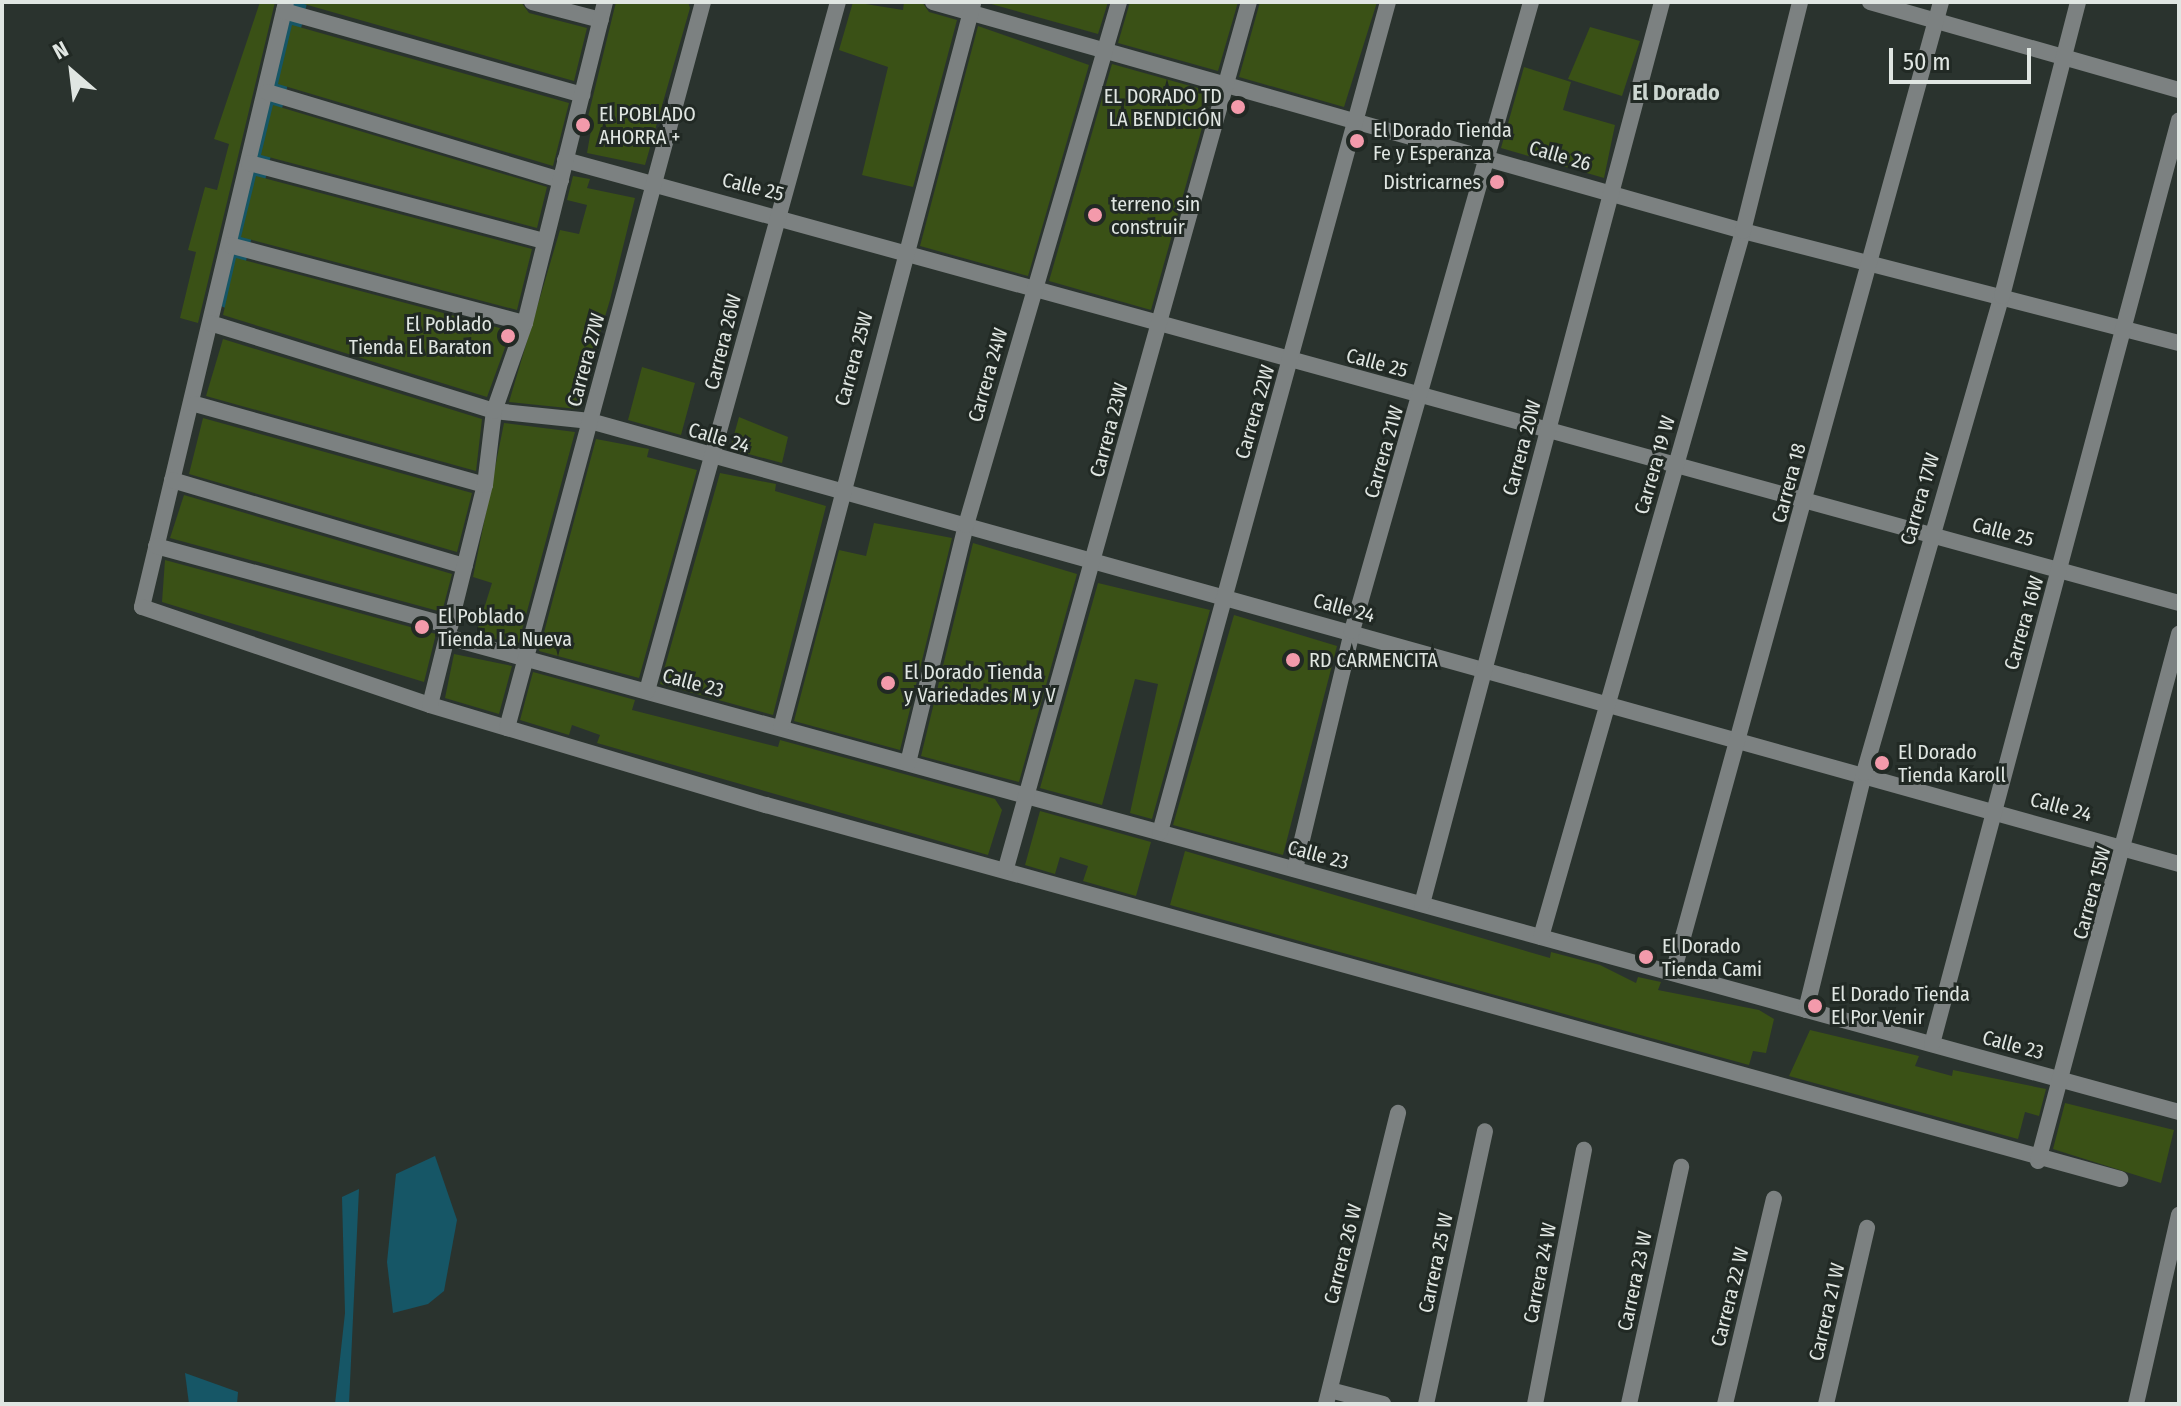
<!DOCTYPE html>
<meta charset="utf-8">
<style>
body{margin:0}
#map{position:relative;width:2181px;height:1406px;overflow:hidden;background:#2a332e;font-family:"Fira Sans Condensed",sans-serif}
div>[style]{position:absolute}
.water>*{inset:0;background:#165666}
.canal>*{height:20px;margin:-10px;padding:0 10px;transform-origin:10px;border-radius:10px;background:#165666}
.building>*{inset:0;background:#3a5116}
.minor>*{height:16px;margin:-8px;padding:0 8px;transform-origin:8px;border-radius:8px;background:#7c8181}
.dots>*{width:22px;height:22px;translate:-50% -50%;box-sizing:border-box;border:4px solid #212924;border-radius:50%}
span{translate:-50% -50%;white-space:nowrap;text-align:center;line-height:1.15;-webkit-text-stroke:6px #212924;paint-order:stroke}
.poi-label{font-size:20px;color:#e0e6e2}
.right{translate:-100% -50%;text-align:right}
.left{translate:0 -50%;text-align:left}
.street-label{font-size:20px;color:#e0e6e2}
.neighbourhood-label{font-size:22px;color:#ccd6d0;font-weight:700}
.frame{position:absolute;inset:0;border:4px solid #e0e6e2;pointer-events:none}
.north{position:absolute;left:32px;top:32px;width:80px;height:80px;-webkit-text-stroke:6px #212924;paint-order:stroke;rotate:332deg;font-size:22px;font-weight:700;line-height:32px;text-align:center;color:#e0e6e2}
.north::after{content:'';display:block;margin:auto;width:28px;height:36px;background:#e0e6e2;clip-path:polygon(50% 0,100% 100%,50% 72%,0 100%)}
.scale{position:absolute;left:1889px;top:48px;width:142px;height:36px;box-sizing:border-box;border:4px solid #e0e6e2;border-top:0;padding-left:10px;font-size:24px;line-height:28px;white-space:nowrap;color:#e0e6e2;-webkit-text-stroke:6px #212924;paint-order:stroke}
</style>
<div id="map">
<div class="water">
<div style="clip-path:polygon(435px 1156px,457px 1220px,444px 1291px,428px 1304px,393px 1313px,387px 1262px,396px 1174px)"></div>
<div style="clip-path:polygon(359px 1189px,349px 1404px,335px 1404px,345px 1313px,342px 1197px)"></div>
<div style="clip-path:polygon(185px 1373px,238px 1392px,237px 1404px,189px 1404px)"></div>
</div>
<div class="canal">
<div style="left:227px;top:298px;width:304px;rotate:-76.7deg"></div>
</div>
<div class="building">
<div style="clip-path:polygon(260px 2px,275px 2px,198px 323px,180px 318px,196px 252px,188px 250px,205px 187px,217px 190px,229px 144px,214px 139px)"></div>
<div style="clip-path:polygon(297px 2px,521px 2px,529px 13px,587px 28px,574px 81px)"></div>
<div style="clip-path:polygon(616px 2px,688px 2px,690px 8px,645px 165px,587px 153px,591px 130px,585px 129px)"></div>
<div style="clip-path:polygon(853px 2px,903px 10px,904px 2px,922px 2px,929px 12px,957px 20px,913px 187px,862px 175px,888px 67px,839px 50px)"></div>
<div style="clip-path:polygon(984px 2px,1108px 2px,1098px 34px)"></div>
<div style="clip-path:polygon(1130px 2px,1238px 2px,1218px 71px,1118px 43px)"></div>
<div style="clip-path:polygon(1260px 2px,1377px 2px,1344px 107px,1239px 77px)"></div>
<div style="clip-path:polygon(292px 25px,569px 103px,553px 166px,278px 84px)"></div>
<div style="clip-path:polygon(978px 26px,1089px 65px,1028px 276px,920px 246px)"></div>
<div style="clip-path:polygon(1590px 27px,1640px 41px,1622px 96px,1568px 79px)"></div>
<div style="clip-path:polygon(1112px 64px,1212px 92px,1151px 310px,1049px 281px)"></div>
<div style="clip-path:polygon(1524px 67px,1571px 82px,1563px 110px,1615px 125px,1604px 178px,1501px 148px)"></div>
<div style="clip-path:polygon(273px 105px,547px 187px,537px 228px,261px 155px)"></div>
<div style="clip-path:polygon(256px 176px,532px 249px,517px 310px,241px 237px)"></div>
<div style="clip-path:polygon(573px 176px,590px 179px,587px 188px,635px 198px,610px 300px,577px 409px,509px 402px,560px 230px,579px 234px,587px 205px,567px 200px)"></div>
<div style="clip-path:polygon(236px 258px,511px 331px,487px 397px,223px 315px)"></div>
<div style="clip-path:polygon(223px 339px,482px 419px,476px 471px,206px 396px)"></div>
<div style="clip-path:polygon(642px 367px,695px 383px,681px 435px,628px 420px)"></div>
<div style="clip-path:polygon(739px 417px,788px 437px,782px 463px,730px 449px)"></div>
<div style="clip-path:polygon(203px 418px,472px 493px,457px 552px,189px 474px)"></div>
<div style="clip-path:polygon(504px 423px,575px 432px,518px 645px,476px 634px,492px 583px,473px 577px)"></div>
<div style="clip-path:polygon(596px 439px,649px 449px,647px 457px,697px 470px,639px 678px,539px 651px)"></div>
<div style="clip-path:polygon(720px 473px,776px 484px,775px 491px,826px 506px,773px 715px,660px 684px)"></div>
<div style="clip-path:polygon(184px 495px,452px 574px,442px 612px,170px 538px)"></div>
<div style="clip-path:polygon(874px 523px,952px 538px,900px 750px,794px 721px,839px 550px,866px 556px)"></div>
<div style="clip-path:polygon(973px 543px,1077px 574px,1019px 782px,921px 756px)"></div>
<div style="clip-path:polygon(165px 560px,436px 634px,424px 682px,162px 602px)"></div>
<div style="clip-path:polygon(1098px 583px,1210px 610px,1152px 819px,1130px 813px,1158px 684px,1135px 679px,1102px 805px,1040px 788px)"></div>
<div style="clip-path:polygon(1234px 615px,1337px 646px,1283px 855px,1173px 825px)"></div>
<div style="clip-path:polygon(454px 654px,512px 666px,499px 714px,445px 698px)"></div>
<div style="clip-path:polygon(533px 672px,635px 700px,632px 710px,778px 747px,780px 740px,995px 799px,1002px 810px,988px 855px,597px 743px,600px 735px,572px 725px,569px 735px,520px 720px)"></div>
<div style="clip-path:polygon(1040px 811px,1151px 842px,1136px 896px,1083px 881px,1088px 866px,1060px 857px,1055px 874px,1025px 865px)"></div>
<div style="clip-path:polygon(1185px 851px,1550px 958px,1551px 952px,1600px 965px,1636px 983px,1638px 977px,1661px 982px,1658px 990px,1759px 1010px,1774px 1019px,1766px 1053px,1753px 1051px,1749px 1065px,1170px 905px)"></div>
<div style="clip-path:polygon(1810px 1030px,1919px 1056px,1915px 1066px,1952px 1076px,1953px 1070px,2046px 1089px,2039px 1116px,2025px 1112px,2018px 1139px,1789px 1076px)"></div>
<div style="clip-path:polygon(2065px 1103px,2174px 1130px,2161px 1183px,2053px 1149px)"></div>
</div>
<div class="minor">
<div style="left:286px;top:2px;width:622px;rotate:103.39deg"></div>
<div style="left:142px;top:607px;width:304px;rotate:18.8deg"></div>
<div style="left:430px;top:705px;width:351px;rotate:16.6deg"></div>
<div style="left:766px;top:805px;width:1405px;rotate:15.44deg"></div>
<div style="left:532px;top:2px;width:71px;rotate:14.6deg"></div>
<div style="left:933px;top:2px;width:842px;rotate:15.79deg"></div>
<div style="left:1743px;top:231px;width:450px;rotate:14.4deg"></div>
<div style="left:1870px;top:2px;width:321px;rotate:15.9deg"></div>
<div style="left:284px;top:11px;width:310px;rotate:15.7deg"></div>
<div style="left:267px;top:92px;width:307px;rotate:16.7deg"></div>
<div style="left:565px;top:160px;width:1674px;rotate:15.35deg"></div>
<div style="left:249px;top:163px;width:306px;rotate:14.8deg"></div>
<div style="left:229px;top:245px;width:306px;rotate:14.8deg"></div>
<div style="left:210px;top:323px;width:297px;rotate:17.2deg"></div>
<div style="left:494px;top:411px;width:97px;rotate:5.9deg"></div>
<div style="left:590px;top:421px;width:1650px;rotate:15.58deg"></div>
<div style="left:195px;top:404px;width:301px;rotate:15.6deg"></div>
<div style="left:172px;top:480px;width:305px;rotate:16.4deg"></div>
<div style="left:156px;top:546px;width:305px;rotate:15.2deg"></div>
<div style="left:447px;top:637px;width:1796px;rotate:15.34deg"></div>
<div style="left:647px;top:691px;width:715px;rotate:-74.51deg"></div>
<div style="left:430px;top:705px;width:227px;rotate:-76deg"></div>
<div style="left:485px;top:485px;width:75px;rotate:-83.1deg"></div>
<div style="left:494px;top:411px;width:93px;rotate:-70.6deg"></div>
<div style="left:525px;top:323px;width:331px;rotate:-76deg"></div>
<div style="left:507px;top:728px;width:752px;rotate:-74.89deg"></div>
<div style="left:781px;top:728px;width:749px;rotate:-75.15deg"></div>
<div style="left:908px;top:763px;width:245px;rotate:-76.3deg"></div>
<div style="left:966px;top:525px;width:545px;rotate:-73.69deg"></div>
<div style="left:1160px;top:832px;width:861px;rotate:-74.64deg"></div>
<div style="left:1006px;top:868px;width:899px;rotate:-74.33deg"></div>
<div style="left:1295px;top:869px;width:245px;rotate:-76.5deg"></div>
<div style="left:1352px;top:631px;width:654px;rotate:-74.11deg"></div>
<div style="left:1422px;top:904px;width:933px;rotate:-75.1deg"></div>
<div style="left:1541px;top:937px;width:734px;rotate:-74.03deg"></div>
<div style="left:1743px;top:231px;width:236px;rotate:-76deg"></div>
<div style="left:1673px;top:973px;width:1007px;rotate:-74.57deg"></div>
<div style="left:1806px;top:1010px;width:244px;rotate:-76.2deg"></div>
<div style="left:1864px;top:773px;width:497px;rotate:-73.9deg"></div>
<div style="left:2002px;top:296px;width:304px;rotate:-75.5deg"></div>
<div style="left:1932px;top:1044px;width:956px;rotate:-75.03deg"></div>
<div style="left:2038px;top:1161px;width:546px;rotate:-75.02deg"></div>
<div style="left:1330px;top:1390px;width:55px;rotate:14.8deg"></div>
<div style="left:1326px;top:1404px;width:300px;rotate:-76.1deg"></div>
<div style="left:1426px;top:1404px;width:279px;rotate:-77.8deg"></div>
<div style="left:1535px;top:1404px;width:259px;rotate:-79.1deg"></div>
<div style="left:1629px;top:1404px;width:243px;rotate:-77.6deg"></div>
<div style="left:1725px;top:1404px;width:211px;rotate:-76.6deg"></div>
<div style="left:1826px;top:1404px;width:181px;rotate:-76.9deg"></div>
<div style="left:2136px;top:1404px;width:194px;rotate:-77.2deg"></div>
</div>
<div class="dots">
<div style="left:1238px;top:107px;background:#f39aab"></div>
<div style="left:583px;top:125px;background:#f39aab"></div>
<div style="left:1357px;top:141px;background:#f39aab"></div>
<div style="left:1497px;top:182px;background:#f39aab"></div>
<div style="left:1095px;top:215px;background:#f39aab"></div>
<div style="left:508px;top:336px;background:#f39aab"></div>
<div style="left:422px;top:627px;background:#f39aab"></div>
<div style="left:1293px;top:660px;background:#f39aab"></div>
<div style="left:888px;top:683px;background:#f39aab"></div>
<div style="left:1882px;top:763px;background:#f39aab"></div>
<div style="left:1646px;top:957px;background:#f39aab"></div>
<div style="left:1815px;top:1006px;background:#f39aab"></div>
</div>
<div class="poi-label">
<span class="right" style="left:1222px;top:108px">EL DORADO TD<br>LA BENDICIÓN</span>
<span class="left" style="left:599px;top:126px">El POBLADO<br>AHORRA +</span>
<span class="left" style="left:1373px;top:142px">El Dorado Tienda<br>Fe y Esperanza</span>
<span class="right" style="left:1481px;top:182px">Districarnes</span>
<span class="left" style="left:1111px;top:216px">terreno sin<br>construir</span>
<span class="right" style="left:492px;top:336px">El Poblado<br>Tienda El Baraton</span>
<span class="left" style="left:438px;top:628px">El Poblado<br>Tienda La Nueva</span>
<span class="left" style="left:1309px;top:660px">RD CARMENCITA</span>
<span class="left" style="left:904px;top:684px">El Dorado Tienda<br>y Variedades M y V</span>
<span class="left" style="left:1898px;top:764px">El Dorado<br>Tienda Karoll</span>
<span class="left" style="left:1662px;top:958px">El Dorado<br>Tienda Cami</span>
<span class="left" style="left:1831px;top:1006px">El Dorado Tienda<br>El Por Venir</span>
</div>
<div class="street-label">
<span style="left:1560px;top:156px;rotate:16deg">Calle 26</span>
<span style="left:753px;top:187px;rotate:14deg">Calle 25</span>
<span style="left:723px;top:342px;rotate:-76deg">Carrera 26W</span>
<span style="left:854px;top:359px;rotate:-75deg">Carrera 25W</span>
<span style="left:586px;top:360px;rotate:-75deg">Carrera 27W</span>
<span style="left:1377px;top:363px;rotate:15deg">Calle 25</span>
<span style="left:988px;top:375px;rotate:-74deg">Carrera 24W</span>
<span style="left:1255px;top:412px;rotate:-74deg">Carrera 22W</span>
<span style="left:1109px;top:430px;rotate:-75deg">Carrera 23W</span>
<span style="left:719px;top:438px;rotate:16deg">Calle 24</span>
<span style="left:1522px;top:448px;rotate:-75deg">Carrera 20W</span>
<span style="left:1384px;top:452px;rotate:-74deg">Carrera 21W</span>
<span style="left:1655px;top:465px;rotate:-74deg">Carrera 19 W</span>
<span style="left:1789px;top:483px;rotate:-75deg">Carrera 18</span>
<span style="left:1920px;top:499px;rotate:-74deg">Carrera 17W</span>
<span style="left:2003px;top:532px;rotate:15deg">Calle 25</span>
<span style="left:1344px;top:608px;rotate:15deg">Calle 24</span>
<span style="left:2024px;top:623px;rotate:-74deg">Carrera 16W</span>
<span style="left:693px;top:683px;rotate:15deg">Calle 23</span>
<span style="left:2061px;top:807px;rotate:15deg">Calle 24</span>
<span style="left:1318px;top:855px;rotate:15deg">Calle 23</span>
<span style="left:2092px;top:893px;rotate:-75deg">Carrera 15W</span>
<span style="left:2013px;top:1045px;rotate:15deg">Calle 23</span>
<span style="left:1343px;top:1254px;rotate:-76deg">Carrera 26 W</span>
<span style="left:1436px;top:1263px;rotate:-78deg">Carrera 25 W</span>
<span style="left:1540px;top:1273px;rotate:-79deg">Carrera 24 W</span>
<span style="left:1635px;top:1281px;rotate:-78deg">Carrera 23 W</span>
<span style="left:1730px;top:1297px;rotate:-76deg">Carrera 22 W</span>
<span style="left:1827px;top:1312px;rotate:-77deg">Carrera 21 W</span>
</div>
<div class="neighbourhood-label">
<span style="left:1676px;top:93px">El Dorado</span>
</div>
<div class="frame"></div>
<div class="north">N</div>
<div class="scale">50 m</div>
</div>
